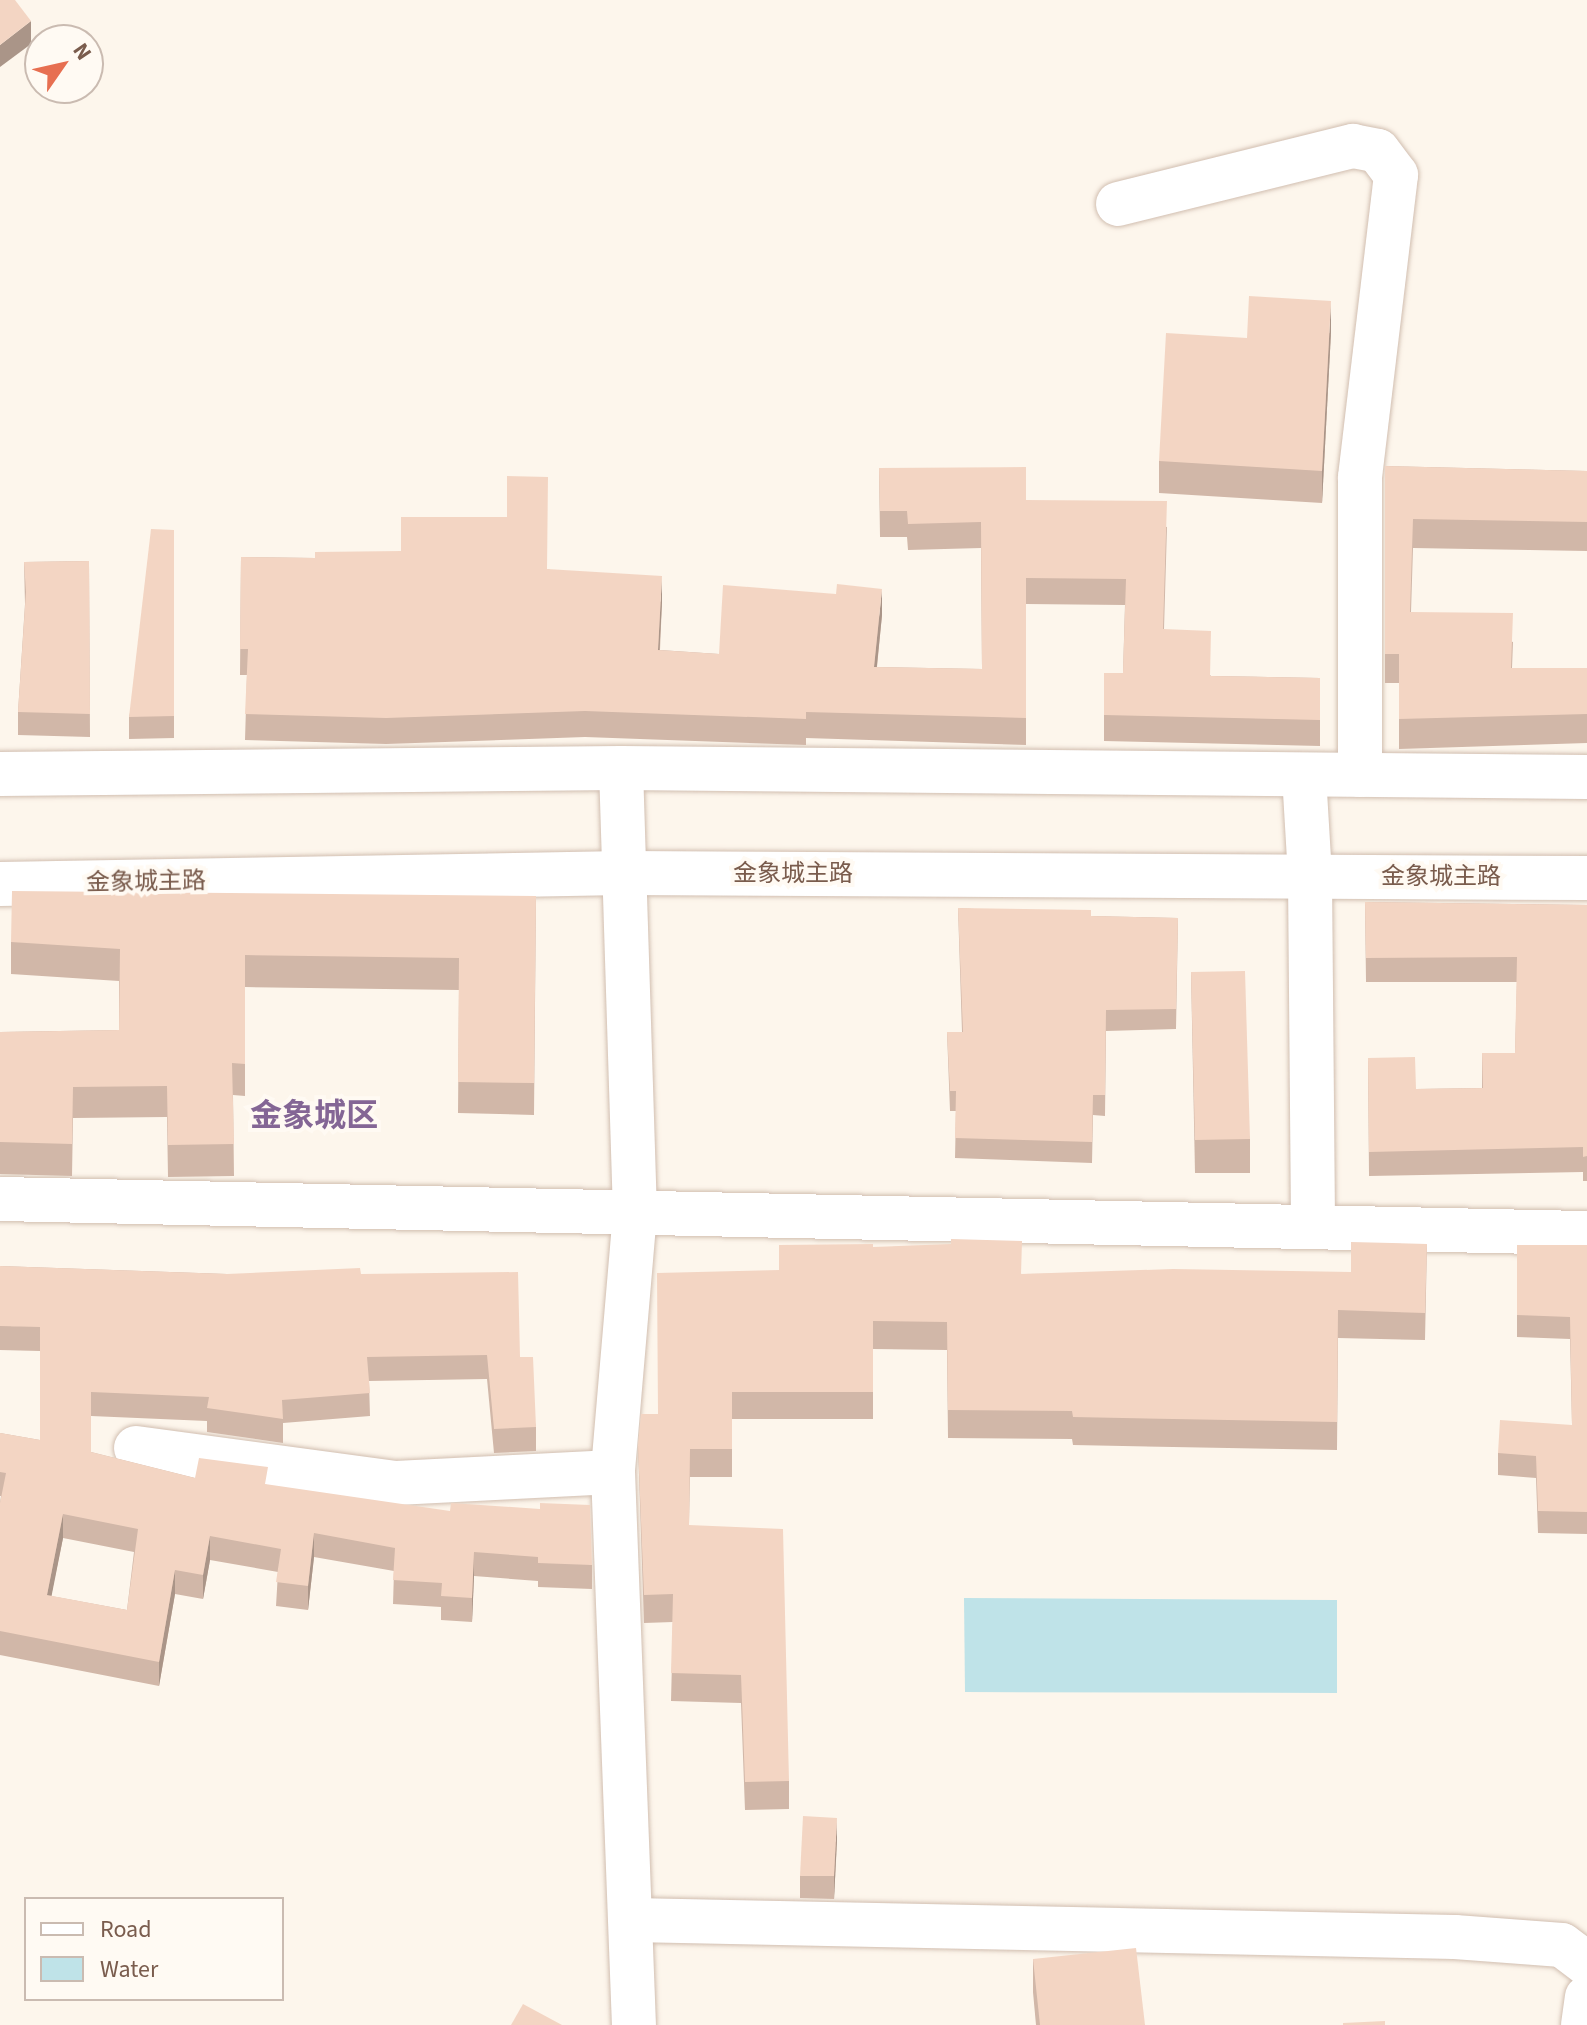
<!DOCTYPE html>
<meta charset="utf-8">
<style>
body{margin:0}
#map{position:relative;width:1587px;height:2025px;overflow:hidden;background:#fdf6ec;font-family:"Source Sans 3","Noto Sans SC",sans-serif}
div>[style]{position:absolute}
.water>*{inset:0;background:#bfe3e8}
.roads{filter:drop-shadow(0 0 2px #d1beb0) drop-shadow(0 0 2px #d1beb0)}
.street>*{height:44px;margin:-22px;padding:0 22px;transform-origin:22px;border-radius:22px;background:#fff}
.secondary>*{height:44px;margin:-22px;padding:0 22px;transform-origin:22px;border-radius:22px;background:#fff}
.wall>*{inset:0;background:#d1b7a8}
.shaded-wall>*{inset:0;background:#aa9588}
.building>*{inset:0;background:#f3d5c3}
span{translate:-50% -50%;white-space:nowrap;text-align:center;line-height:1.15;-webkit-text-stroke:8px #fffaf3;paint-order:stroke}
.street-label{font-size:24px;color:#7a5c4d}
.district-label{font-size:32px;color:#846695;font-weight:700}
.legend{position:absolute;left:24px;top:1897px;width:260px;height:104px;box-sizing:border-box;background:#fffaf3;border:2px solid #cabbb1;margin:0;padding:10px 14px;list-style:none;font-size:24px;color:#7a5c4d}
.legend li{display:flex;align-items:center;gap:16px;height:40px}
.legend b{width:40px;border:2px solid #cabbb1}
.north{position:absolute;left:24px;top:24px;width:80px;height:80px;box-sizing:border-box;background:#fffaf3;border:2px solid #cabbb1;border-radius:50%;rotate:56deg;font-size:22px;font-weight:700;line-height:32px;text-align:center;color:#7a5c4d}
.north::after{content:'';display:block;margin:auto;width:28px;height:36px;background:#e76f51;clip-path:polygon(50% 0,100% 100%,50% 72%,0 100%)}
</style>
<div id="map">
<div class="water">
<div style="clip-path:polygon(964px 1598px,1337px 1600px,1337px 1693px,965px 1692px)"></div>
</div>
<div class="roads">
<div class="street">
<div style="left:1118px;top:204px;width:242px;rotate:-13.9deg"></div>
<div style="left:1353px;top:146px;width:25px;rotate:11deg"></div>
<div style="left:1378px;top:151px;width:30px;rotate:53deg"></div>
<div style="left:1396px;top:175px;width:304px;rotate:96.8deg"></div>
<div style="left:1360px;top:477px;width:298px;rotate:90deg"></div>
<div style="left:621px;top:768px;width:445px;rotate:88.2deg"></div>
<div style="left:635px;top:1213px;width:260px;rotate:94.9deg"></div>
<div style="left:613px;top:1472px;width:553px;rotate:87.83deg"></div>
<div style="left:1304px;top:775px;width:102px;rotate:86.6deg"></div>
<div style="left:1310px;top:877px;width:348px;rotate:89.5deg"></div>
<div style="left:0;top:1199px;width:1587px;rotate:1.23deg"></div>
<div style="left:136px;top:1448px;width:262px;rotate:7.7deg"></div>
<div style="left:396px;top:1483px;width:217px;rotate:-2.9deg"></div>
<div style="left:632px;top:1920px;width:823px;rotate:1.18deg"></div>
<div style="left:1455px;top:1937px;width:107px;rotate:4.3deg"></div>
<div style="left:1562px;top:1945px;width:31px;rotate:37deg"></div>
<div style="left:1583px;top:2025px;width:28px;rotate:-82deg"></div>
</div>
<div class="secondary">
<div style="left:0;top:774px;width:621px;rotate:-0.55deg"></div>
<div style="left:621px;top:768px;width:966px;rotate:0.53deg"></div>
<div style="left:0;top:884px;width:623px;rotate:-1.01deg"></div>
<div style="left:623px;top:873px;width:964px;rotate:0.3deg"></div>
</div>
</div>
<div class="wall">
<div style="clip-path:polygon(1331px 332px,1322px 503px,1159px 493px,1159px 461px)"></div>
<div style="clip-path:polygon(1385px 466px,1587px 471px,1587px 551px,1413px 548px,1411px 612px,1513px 642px,1512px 668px,1587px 668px,1587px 743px,1399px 749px,1399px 683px,1385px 683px)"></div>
<div style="clip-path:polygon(879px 468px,1026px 500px,1167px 527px,1164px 629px,1211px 676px,1320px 678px,1320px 746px,1104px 741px,1104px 673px,1123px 673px,1125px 605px,1026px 604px,1026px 745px,806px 738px,806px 745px,585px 737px,386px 744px,245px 740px,247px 675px,240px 675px,241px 557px,315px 558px,547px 569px,662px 602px,660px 650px,719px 654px,882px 615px,877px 667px,982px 669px,981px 548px,908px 550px,907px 537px,880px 537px)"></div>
<div style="clip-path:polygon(174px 530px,174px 738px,129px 739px,129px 717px)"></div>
<div style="clip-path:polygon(89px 561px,90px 737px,18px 735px,18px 712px,25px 604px,24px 562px)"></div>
<div style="clip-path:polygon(536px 896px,534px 1115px,458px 1113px,459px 990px,245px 987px,245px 1096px,233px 1095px,234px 1176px,168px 1177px,167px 1117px,73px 1118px,72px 1176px,0 1174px,0 1032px,119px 1030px,119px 981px,11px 974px,11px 942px)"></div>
<div style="clip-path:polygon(1365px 902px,1587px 905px,1587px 1181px,1583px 1181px,1583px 1172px,1369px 1176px,1368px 1058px,1416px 1089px,1482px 1088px,1482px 1053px,1515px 1053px,1517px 982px,1366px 982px)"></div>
<div style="clip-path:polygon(958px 908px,1091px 916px,1178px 918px,1176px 1029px,1106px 1031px,1105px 1116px,1093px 1115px,1092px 1163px,955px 1158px,956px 1111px,950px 1111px,947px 1032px,962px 1032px)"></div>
<div style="clip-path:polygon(1191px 972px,1250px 1139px,1250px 1173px,1195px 1173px)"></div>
<div style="clip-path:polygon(1427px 1244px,1425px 1340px,1338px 1338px,1337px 1450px,1073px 1445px,1072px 1439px,948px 1438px,947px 1350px,873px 1349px,873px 1419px,732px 1419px,732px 1477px,690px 1477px,689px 1525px,789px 1781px,789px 1809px,745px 1810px,741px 1703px,671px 1701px,673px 1622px,644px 1623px,638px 1445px,658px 1414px,779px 1270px,873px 1247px,1022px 1274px,1351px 1272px)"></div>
<div style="clip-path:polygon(1517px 1245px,1587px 1245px,1587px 1534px,1538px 1533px,1536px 1478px,1498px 1475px,1498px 1453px,1572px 1425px,1570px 1339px,1517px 1337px)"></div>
<div style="clip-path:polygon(evenodd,0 1266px,227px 1274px,361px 1274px,520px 1357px,536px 1427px,536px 1451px,494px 1453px,487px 1379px,369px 1381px,370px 1416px,283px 1423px,283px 1443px,207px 1432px,207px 1421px,91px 1416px,91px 1452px,195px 1478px,268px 1485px,592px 1565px,592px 1589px,538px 1587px,538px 1581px,474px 1576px,472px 1622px,441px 1620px,441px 1607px,393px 1604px,394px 1571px,314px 1557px,308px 1610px,276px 1606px,278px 1572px,210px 1560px,203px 1599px,175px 1594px,159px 1686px,0 1655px,0 1503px,1px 1496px,0 1496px,0 1433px,40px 1440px,40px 1351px,0 1350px,0 1266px,63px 1538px,134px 1552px,127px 1610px,51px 1596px,63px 1538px)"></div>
<div style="clip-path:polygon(837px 1840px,834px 1899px,800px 1898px,800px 1876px)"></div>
<div style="clip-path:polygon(1033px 1959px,1145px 2025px,1036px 2025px,1033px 1992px)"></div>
</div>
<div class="shaded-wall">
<div style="clip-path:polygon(31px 21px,31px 44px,0 67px,0 45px)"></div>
<div style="clip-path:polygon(1331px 301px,1331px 332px,1322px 503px,1322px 471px)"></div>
<div style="clip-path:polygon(662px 576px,662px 602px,658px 676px,658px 650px)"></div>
<div style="clip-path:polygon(882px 589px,882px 615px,874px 694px,874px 667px)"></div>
<div style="clip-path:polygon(63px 1514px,63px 1538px,47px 1619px,47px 1595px)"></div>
<div style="clip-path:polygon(314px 1533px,314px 1557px,308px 1610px,308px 1586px)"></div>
<div style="clip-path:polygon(210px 1536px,210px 1560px,203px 1599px,203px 1575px)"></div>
<div style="clip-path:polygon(474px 1552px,474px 1576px,472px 1622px,472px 1598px)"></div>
<div style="clip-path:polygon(175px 1570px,175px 1594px,159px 1686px,159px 1662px)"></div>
<div style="clip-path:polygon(837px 1818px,837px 1840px,834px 1899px,834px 1876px)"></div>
</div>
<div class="building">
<div style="clip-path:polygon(0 0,15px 0,31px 21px,0 45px)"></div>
<div style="clip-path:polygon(1249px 296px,1331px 301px,1322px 471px,1159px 461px,1166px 333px,1247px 338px)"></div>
<div style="clip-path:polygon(1385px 466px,1587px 471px,1587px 522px,1413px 519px,1410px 612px,1513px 613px,1511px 668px,1587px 668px,1587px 714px,1399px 719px,1399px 654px,1385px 654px)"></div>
<div style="clip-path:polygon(1026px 467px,1026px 500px,1167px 501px,1163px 629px,1211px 631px,1210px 676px,1320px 678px,1320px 720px,1104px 715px,1104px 673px,1123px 673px,1126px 579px,1026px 578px,1026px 718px,806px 712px,806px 719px,585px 711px,386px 718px,245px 714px,248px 649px,240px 649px,241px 557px,315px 558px,315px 552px,401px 551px,401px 517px,507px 517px,507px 476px,548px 477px,547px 569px,662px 576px,658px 650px,719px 654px,723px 585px,836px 594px,837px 584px,882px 589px,874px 667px,982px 669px,981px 522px,908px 524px,907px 511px,880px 511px,879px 468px)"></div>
<div style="clip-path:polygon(151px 529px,174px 530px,174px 716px,129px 717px)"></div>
<div style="clip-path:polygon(89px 561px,90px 714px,18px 712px,26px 592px,24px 562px)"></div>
<div style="clip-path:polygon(12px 891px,536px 896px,534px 1083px,458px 1082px,459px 958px,245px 955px,245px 1064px,232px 1063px,234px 1144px,168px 1145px,167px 1086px,73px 1087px,72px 1144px,0 1142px,0 1032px,119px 1030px,120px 949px,11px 942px)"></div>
<div style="clip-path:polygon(1365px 902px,1587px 905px,1587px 1156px,1583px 1157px,1583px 1147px,1369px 1152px,1368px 1058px,1415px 1057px,1416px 1089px,1483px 1088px,1482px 1053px,1515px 1053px,1517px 957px,1366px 958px)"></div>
<div style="clip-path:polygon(958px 908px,1091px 910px,1091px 916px,1178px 918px,1176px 1009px,1106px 1010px,1105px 1095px,1093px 1095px,1092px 1142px,955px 1138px,956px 1091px,950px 1091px,947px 1032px,963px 1032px)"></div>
<div style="clip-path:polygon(1245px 971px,1250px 1139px,1195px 1140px,1191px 972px)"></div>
<div style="clip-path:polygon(951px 1239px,1022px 1241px,1021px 1274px,1173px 1269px,1351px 1272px,1351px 1242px,1427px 1244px,1425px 1313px,1338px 1310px,1337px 1422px,1073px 1417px,1072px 1411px,948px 1410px,947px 1322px,873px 1321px,873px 1392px,732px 1392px,732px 1449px,690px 1449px,689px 1525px,783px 1529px,789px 1781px,745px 1782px,741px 1675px,671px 1673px,673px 1594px,644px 1595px,638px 1445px,641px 1414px,658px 1414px,657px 1273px,779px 1270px,779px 1245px,873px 1244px,873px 1247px,951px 1244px)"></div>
<div style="clip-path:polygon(1517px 1245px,1587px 1245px,1587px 1512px,1538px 1511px,1536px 1456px,1498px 1453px,1500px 1420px,1572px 1425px,1570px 1317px,1517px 1315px)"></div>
<div style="clip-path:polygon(evenodd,0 1266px,227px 1274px,360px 1268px,361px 1274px,518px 1272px,520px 1357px,533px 1357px,536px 1427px,494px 1429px,487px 1355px,367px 1357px,370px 1393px,282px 1400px,283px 1419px,207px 1408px,209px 1397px,91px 1392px,91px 1452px,195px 1478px,199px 1458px,268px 1467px,265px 1484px,450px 1511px,451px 1503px,540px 1509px,540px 1503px,590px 1505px,592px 1565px,538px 1563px,538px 1557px,474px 1552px,472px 1598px,441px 1596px,442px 1583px,393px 1580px,395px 1548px,314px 1533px,308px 1586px,276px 1582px,281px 1549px,210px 1536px,203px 1575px,175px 1570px,159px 1662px,0 1631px,0 1503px,6px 1473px,0 1472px,0 1433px,40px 1440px,40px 1327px,0 1326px,0 1266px,63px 1514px,138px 1529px,127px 1610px,47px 1595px,63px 1514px)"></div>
<div style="clip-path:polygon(803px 1816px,837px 1818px,834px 1876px,800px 1876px)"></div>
<div style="clip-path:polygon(1136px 1948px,1145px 2025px,1040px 2025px,1033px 1959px)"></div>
<div style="clip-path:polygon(523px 2004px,562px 2025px,511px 2025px)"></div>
<div style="clip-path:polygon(1385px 2021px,1385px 2025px,1343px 2025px,1343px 2023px)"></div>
</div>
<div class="street-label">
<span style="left:793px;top:874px">金象城主路</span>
<span style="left:1441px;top:877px">金象城主路</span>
<span style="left:146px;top:882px;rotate:-1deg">金象城主路</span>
</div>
<div class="district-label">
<span style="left:314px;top:1116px">金象城区</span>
</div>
<ul class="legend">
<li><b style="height:10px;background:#fff"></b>Road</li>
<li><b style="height:22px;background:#bfe3e8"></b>Water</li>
</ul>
<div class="north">N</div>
</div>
